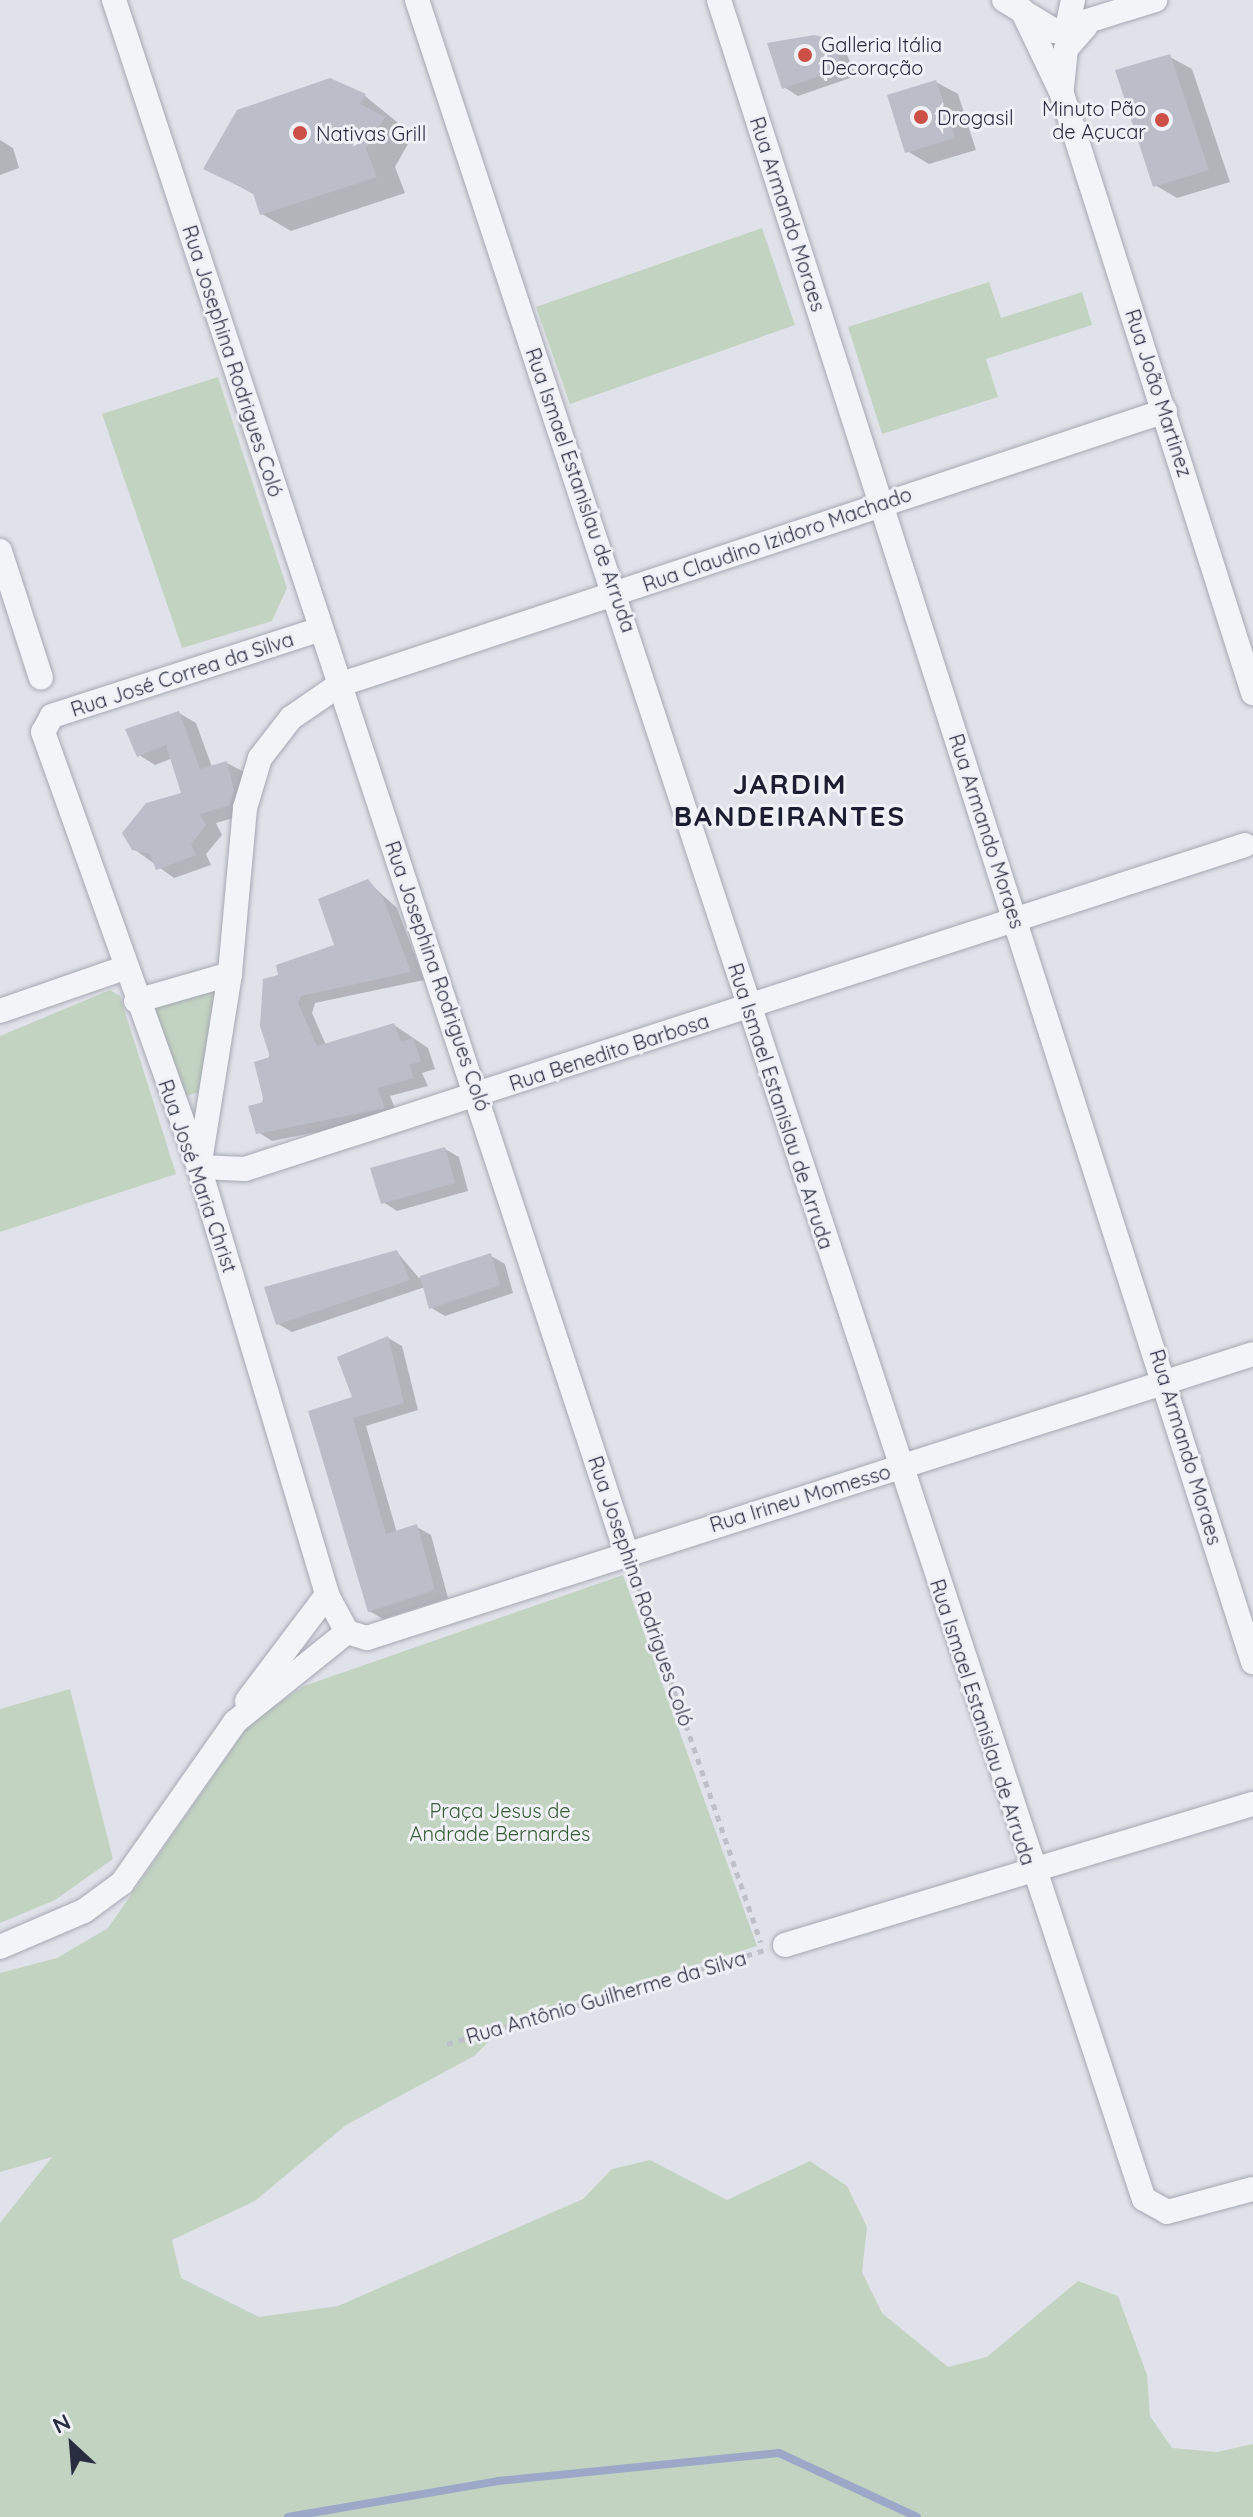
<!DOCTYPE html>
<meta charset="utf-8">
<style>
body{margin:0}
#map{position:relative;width:1253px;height:2517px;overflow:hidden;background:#e0e2e9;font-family:Quicksand,sans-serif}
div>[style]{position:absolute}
.green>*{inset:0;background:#c3d3c2}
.shadow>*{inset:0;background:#0003}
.stream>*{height:8px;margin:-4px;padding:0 4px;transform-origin:4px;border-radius:4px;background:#9ca8c8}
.building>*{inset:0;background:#bbbdc9}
.path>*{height:5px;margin-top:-2.5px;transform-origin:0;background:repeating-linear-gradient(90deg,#bec0c7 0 6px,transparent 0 12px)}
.roads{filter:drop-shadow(0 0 2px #a5a8b3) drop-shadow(0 0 2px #a5a8b3)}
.minor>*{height:24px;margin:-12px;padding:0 12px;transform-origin:12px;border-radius:12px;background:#f3f4f7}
.dots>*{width:22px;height:22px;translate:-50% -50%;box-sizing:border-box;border:4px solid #f0f1f7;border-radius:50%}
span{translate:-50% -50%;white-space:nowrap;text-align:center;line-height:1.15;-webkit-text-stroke:6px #f0f1f7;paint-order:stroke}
.poi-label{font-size:20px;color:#292d40}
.left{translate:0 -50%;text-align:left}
.right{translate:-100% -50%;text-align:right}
.street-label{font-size:20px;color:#292d40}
.park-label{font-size:20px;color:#375c37}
.district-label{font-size:28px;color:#1b1e31;font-weight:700;letter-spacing:2px}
.north{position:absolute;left:32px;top:2405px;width:80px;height:80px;-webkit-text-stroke:6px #f0f1f7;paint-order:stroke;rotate:334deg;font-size:22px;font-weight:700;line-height:32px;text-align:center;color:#292d40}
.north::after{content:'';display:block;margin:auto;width:28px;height:36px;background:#292d40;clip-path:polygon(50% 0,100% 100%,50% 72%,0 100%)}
</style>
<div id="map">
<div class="green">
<div style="clip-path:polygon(762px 228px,795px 325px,570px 404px,536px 307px)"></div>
<div style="clip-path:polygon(989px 282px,1001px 318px,1082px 292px,1092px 325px,986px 359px,998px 397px,882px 434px,848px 327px)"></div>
<div style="clip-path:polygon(218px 377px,287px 588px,272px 621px,182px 648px,102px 414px)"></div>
<div style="clip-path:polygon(224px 984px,207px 1090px,179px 1098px,140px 1008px)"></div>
<div style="clip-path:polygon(110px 990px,120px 996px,176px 1174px,0 1232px,0 1036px)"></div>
<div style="clip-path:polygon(623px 1575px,757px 1946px,510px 2021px,474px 2056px,346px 2125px,255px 2201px,172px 2240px,181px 2278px,259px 2317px,338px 2306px,583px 2199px,612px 2169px,650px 2160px,727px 2200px,810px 2161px,847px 2186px,867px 2227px,862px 2272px,882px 2313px,948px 2367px,987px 2357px,1078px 2281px,1118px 2296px,1147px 2375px,1150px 2416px,1172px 2448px,1217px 2452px,1253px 2444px,1253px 2517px,0 2517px,0 2223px,52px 2157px,0 2172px,0 1973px,57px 1958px,108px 1928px,250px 1723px,304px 1686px)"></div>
<div style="clip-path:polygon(70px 1689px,113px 1859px,55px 1900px,0 1923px,0 1709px)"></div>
</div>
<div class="shadow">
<div style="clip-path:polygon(831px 41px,845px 50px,856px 76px,798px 96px,784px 87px)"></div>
<div style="clip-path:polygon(1170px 57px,1192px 69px,1230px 182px,1177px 198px,1155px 185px)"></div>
<div style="clip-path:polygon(936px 82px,958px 94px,976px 150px,929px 164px,907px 151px)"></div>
<div style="clip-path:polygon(365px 96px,413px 135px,395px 167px,405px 193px,291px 231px,262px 214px,255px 195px,206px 168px)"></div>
<div style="clip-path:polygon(0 140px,13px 148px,19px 168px,0 175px)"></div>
<div style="clip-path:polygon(179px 713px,196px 723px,212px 767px,227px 763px,244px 772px,247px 814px,216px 823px,222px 835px,206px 854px,211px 865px,174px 878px,134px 849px,184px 795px,173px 758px,155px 765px,139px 755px)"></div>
<div style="clip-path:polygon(367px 881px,397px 908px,424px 980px,315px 1003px,312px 1013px,326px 1045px,394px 1025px,428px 1048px,435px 1069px,422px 1073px,428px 1086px,390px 1096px,398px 1116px,272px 1141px,258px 1132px,281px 976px,337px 946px)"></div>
<div style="clip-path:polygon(445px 1149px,459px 1157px,468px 1191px,397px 1211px,383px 1202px)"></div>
<div style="clip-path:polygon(397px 1252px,419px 1278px,491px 1256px,505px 1264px,513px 1293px,445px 1316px,430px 1307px,425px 1287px,292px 1332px,278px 1324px)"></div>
<div style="clip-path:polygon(388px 1338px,402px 1346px,418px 1410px,366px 1426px,397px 1533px,417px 1527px,431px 1535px,448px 1598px,383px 1619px,369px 1611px,310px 1413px,354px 1399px)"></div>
</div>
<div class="stream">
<div style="left:288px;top:2517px;width:213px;rotate:-9.7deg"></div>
<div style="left:498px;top:2481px;width:282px;rotate:-5.7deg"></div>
<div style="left:779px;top:2453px;width:152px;rotate:24.9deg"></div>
</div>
<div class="building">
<div style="clip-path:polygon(814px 35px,831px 39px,843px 68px,782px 89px,767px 43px)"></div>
<div style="clip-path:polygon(1170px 54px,1209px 170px,1153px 187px,1115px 70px)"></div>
<div style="clip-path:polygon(330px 78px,366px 94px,360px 104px,385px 117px,366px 149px,377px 177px,260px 215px,253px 193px,203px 169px,237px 110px)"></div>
<div style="clip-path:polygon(936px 80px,955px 138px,905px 153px,887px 95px)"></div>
<div style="clip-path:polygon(179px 711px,200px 769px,227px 761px,234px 791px,230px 805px,200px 814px,206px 825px,191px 844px,196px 855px,156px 870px,150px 854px,132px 850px,122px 833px,146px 803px,181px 793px,166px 745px,137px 757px,125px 729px)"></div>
<div style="clip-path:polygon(368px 879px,383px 898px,411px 972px,301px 996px,298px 1003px,317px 1046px,394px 1023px,401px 1042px,413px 1038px,421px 1061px,409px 1065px,414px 1078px,377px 1088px,385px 1108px,256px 1134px,248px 1106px,264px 1102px,254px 1062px,270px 1057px,260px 1026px,263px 979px,278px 975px,276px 965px,334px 945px,318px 899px)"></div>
<div style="clip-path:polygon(445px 1147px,455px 1183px,381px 1204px,370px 1168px)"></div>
<div style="clip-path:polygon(397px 1250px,410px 1280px,276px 1325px,264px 1287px)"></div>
<div style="clip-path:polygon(491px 1253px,500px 1285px,429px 1309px,420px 1276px)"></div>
<div style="clip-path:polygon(388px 1336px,404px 1403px,353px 1418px,386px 1534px,417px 1524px,435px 1590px,368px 1612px,308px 1411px,352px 1397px,337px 1357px)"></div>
</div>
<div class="path">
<div style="left:635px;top:1577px;width:386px;rotate:71deg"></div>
<div style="left:447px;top:2044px;width:332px;rotate:-16.5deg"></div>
</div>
<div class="roads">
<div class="minor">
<div style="left:114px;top:0;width:1634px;rotate:71.74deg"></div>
<div style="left:417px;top:0;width:2316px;rotate:71.71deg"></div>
<div style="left:1144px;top:2199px;width:26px;rotate:29deg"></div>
<div style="left:1167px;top:2212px;width:89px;rotate:-15deg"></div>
<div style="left:719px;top:0;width:1746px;rotate:72.19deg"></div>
<div style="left:1004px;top:0;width:60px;rotate:31.3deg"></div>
<div style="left:1055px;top:31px;width:105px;rotate:-17.2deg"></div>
<div style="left:1022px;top:10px;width:93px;rotate:64.5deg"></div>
<div style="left:1062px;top:94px;width:629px;rotate:72.31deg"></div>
<div style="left:1067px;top:28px;width:29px;rotate:-78deg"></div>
<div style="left:1062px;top:87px;width:38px;rotate:-84deg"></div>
<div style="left:1066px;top:49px;width:30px;rotate:-49deg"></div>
<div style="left:1165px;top:411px;width:870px;rotate:161.65deg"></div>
<div style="left:339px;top:685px;width:58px;rotate:145.5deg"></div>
<div style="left:291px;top:718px;width:51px;rotate:127.8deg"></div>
<div style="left:260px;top:758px;width:52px;rotate:106.7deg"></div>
<div style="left:245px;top:808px;width:167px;rotate:95.2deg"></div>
<div style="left:230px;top:974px;width:195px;rotate:99.1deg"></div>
<div style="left:199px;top:1167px;width:46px;rotate:2.5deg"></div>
<div style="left:245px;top:1169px;width:1051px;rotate:-17.95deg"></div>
<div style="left:0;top:551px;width:133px;rotate:72.1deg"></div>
<div style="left:321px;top:629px;width:283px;rotate:162.1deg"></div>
<div style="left:52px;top:716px;width:18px;rotate:119deg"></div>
<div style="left:43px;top:732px;width:462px;rotate:70.3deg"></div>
<div style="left:199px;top:1167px;width:447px;rotate:73.3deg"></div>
<div style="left:327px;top:1595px;width:42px;rotate:61.6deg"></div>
<div style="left:136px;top:1001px;width:98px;rotate:-16deg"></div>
<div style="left:0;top:1011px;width:131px;rotate:-19.1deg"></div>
<div style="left:347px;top:1632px;width:21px;rotate:17deg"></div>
<div style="left:367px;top:1638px;width:930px;rotate:-17.77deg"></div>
<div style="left:247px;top:1701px;width:133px;rotate:-53deg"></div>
<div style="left:785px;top:1945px;width:489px;rotate:-16.8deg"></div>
<div style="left:0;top:1947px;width:91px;rotate:-23.2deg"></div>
<div style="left:84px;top:1911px;width:47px;rotate:-36.4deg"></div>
<div style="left:122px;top:1883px;width:197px;rotate:-54.9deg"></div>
<div style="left:235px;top:1722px;width:144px;rotate:-38.8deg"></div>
</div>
</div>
<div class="dots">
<div style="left:805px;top:55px;background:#cc4f48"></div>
<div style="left:921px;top:117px;background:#cc4f48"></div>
<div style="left:1162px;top:120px;background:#cc4f48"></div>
<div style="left:300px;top:133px;background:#cc4f48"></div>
</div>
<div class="poi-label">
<span class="left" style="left:821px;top:56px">Galleria Itália<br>Decoração</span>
<span class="right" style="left:1146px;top:120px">Minuto Pão<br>de Açucar</span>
<span class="left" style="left:937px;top:117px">Drogasil</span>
<span class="left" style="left:316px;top:133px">Nativas Grill</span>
</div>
<div class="street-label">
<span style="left:788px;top:214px;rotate:72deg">Rua Armando Moraes</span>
<span style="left:233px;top:361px;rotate:72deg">Rua Josephina Rodrigues Coló</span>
<span style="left:1159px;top:393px;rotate:72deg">Rua João Martinez</span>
<span style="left:581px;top:490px;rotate:71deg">Rua Ismael Estanislau de Arruda</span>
<span style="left:777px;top:539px;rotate:-19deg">Rua Claudino Izidoro Machado</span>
<span style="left:182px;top:674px;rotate:-18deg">Rua José Correa da Silva</span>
<span style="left:987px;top:831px;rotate:72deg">Rua Armando Moraes</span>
<span style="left:438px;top:976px;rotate:71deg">Rua Josephina Rodrigues Coló</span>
<span style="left:609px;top:1052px;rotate:-18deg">Rua Benedito Barbosa</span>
<span style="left:781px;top:1106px;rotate:72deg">Rua Ismael Estanislau de Arruda</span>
<span style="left:198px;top:1176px;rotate:71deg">Rua José Maria Christ</span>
<span style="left:1186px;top:1447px;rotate:73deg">Rua Armando Moraes</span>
<span style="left:800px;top:1498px;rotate:-17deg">Rua Irineu Momesso</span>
<span style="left:641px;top:1591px;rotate:71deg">Rua Josephina Rodrigues Coló</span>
<span style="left:983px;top:1722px;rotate:72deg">Rua Ismael Estanislau de Arruda</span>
<span style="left:606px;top:1997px;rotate:-16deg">Rua Antônio Guilherme da Silva</span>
</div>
<div class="park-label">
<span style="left:500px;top:1822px">Praça Jesus de<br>Andrade Bernardes</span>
</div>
<div class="district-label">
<span style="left:790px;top:800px">JARDIM<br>BANDEIRANTES</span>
</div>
<div class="north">N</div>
</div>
